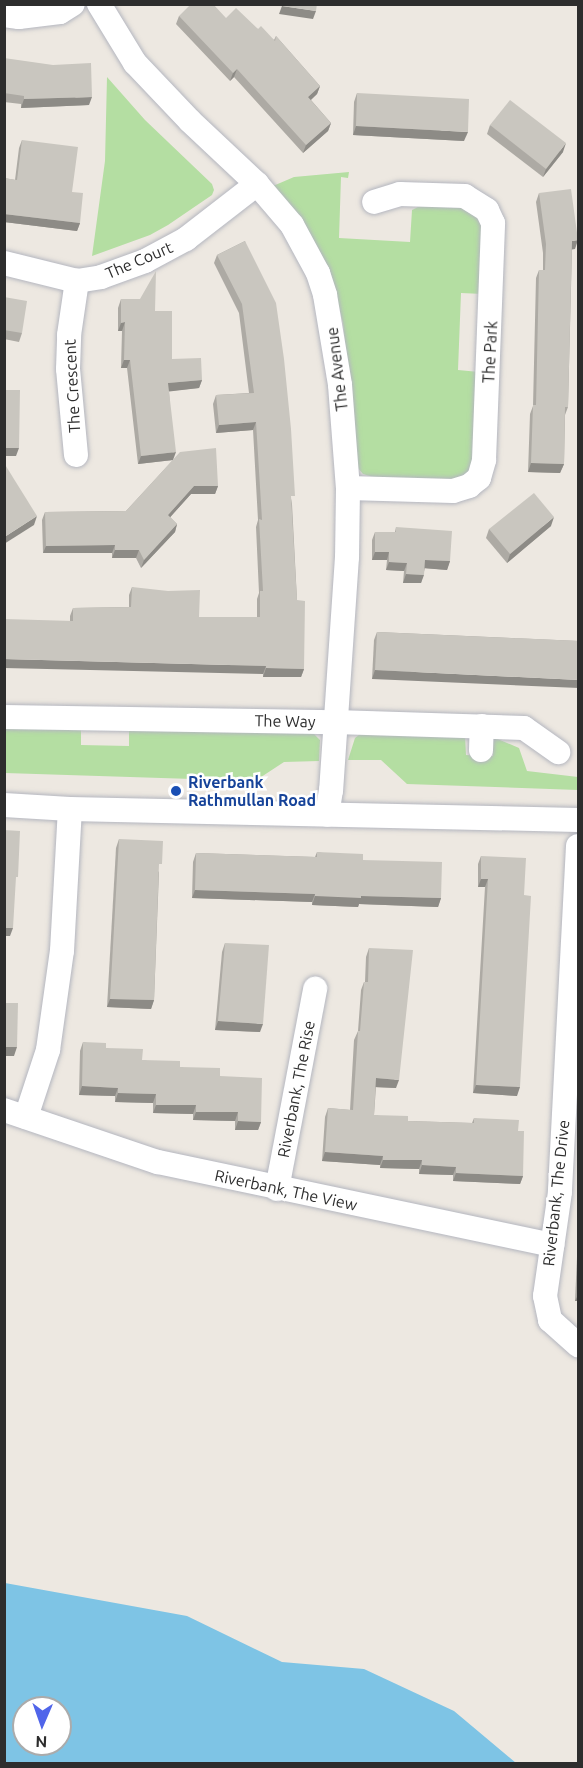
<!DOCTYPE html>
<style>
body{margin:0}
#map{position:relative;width:583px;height:1768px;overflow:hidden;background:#ede8e1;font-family:Ubuntu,sans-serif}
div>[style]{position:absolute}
.green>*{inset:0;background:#b4dea2}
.water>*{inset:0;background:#7ec4e5}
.roads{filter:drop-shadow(0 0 2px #b4b6bf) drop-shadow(0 0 2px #b4b6bf)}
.street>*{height:24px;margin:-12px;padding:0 12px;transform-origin:12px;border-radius:12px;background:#fff}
.wall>*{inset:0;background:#adaaa4}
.shaded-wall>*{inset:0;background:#8d8b86}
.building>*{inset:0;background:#c9c6bf}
.dots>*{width:16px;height:16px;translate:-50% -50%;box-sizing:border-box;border:3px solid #fff;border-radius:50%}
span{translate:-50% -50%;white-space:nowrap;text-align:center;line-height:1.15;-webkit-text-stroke:5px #fff;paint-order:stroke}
.street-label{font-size:16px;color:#2d2d2d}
.transit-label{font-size:16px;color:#164399;font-weight:700}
.left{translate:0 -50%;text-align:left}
.frame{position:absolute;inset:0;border:6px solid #2d2d2d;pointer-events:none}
.north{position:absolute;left:12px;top:1696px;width:60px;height:60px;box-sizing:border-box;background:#fff;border:2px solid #ababab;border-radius:50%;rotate:182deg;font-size:16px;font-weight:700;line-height:24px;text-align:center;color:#2d2d2d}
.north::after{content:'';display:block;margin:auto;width:21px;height:27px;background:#5065ea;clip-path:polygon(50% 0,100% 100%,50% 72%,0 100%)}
</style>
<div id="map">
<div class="green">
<div style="clip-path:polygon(107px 77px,145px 120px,212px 184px,214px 190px,212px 195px,168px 225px,150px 235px,92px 256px,105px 161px)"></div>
<div style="clip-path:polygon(349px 172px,348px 178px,341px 177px,339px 238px,410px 242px,412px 210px,420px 206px,464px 208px,476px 216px,481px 226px,483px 294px,461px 293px,458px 370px,479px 372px,476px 459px,468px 473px,451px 482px,373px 477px,363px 474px,358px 468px,343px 323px,330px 273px,273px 186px,294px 177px)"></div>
<div style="clip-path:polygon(5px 726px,81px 727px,81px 745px,129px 746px,129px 728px,305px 732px,314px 734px,320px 740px,319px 761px,284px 762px,255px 781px,5px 773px)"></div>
<div style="clip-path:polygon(364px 731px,465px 735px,466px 755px,493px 756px,493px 737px,519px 748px,527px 771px,578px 777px,578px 790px,407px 784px,381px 760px,348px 760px,355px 738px)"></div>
</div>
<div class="water">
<div style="clip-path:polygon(evenodd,5px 1583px,187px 1616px,282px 1662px,364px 1669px,454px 1711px,516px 1763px,5px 1763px,5px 1583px,24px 1708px,60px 1708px,60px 1744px,24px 1744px,24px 1708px)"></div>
</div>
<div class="roads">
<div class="street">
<div style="left:99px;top:4px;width:69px;rotate:58.6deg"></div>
<div style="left:135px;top:63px;width:80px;rotate:46.5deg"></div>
<div style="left:190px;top:121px;width:92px;rotate:43.2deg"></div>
<div style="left:257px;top:184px;width:54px;rotate:49.5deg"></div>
<div style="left:292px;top:225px;width:55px;rotate:61.6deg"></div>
<div style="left:318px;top:273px;width:23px;rotate:72deg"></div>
<div style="left:325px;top:295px;width:91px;rotate:80.5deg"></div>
<div style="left:340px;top:385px;width:103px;rotate:85.6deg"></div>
<div style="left:348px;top:488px;width:69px;rotate:90.8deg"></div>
<div style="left:347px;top:557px;width:234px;rotate:93.9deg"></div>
<div style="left:331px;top:790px;width:25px;rotate:99deg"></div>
<div style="left:4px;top:15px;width:15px;rotate:8deg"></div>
<div style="left:19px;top:17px;width:41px;rotate:-7deg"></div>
<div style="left:60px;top:12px;width:15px;rotate:-32deg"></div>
<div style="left:4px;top:263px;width:75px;rotate:13.9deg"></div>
<div style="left:77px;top:281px;width:24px;rotate:-9deg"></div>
<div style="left:101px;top:277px;width:47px;rotate:-20deg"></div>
<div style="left:145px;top:261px;width:47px;rotate:-28.2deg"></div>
<div style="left:186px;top:239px;width:90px;rotate:-37.8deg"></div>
<div style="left:76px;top:455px;width:86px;rotate:-95.3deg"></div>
<div style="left:68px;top:369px;width:34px;rotate:-88deg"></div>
<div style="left:69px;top:335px;width:55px;rotate:-81.6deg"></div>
<div style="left:348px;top:488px;width:105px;rotate:1.6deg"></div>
<div style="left:453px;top:491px;width:17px;rotate:-17deg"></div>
<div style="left:469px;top:486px;width:13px;rotate:-39deg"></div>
<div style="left:479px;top:478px;width:19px;rotate:-74deg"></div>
<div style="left:484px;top:460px;width:237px;rotate:-87.8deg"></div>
<div style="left:493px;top:223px;width:14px;rotate:-115deg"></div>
<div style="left:487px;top:210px;width:26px;rotate:-148deg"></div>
<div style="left:465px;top:196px;width:65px;rotate:-178.2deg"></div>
<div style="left:400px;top:194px;width:27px;rotate:163deg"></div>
<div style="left:4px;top:717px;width:331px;rotate:0.9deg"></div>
<div style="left:335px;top:722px;width:189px;rotate:1.8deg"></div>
<div style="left:524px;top:728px;width:42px;rotate:35.2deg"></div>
<div style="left:481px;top:750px;width:24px;rotate:-88deg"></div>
<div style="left:4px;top:805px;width:66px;rotate:3.5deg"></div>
<div style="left:70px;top:809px;width:508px;rotate:1.24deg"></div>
<div style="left:578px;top:846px;width:346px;rotate:93deg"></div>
<div style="left:560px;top:1192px;width:105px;rotate:98.2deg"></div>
<div style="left:545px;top:1296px;width:25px;rotate:78deg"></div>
<div style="left:550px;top:1320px;width:38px;rotate:42deg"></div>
<div style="left:4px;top:1110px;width:163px;rotate:18.7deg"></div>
<div style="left:158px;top:1162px;width:403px;rotate:11.9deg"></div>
<div style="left:26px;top:1117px;width:71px;rotate:-71.8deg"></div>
<div style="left:48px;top:1050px;width:100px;rotate:-82deg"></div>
<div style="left:62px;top:951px;width:142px;rotate:-86.8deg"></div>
<div style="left:277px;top:1189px;width:204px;rotate:-79.2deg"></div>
</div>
</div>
<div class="wall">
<div style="clip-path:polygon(179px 16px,226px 18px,258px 29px,274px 40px,276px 36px,320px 86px,317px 94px,311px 100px,331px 123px,328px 131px,303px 153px,234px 77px,230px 81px,176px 24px)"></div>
<div style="clip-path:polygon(4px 58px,89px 105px,21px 108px,21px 104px,4px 102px)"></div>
<div style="clip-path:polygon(357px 93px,464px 141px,353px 135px,354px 102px)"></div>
<div style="clip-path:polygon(490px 125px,563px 152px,543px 177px,487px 134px)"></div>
<div style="clip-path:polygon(22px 140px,72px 192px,80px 223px,77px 231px,4px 222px,4px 178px,15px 180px,19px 148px)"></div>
<div style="clip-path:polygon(539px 193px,575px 249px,572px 249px,568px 407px,565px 415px,564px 464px,560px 473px,528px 472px,530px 414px,533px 406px,536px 278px,539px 270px,543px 270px,543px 253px,536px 202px)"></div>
<div style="clip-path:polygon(245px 241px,292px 504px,297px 600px,304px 669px,301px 677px,263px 677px,263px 674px,70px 621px,70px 616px,73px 608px,129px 607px,129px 595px,132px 587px,199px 617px,257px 617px,257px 599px,259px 593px,256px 527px,258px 520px,253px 430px,216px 433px,213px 404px,216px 395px,249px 393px,239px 313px,214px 263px,217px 255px)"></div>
<div style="clip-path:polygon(4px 297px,22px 333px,19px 342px,4px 339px)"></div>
<div style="clip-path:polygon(121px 299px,155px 311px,172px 359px,202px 380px,199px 388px,169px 391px,173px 460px,218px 486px,215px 494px,191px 494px,170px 517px,177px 524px,175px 532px,141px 568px,136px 558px,112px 558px,112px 553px,43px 553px,42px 520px,45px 512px,126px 511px,173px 460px,138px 464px,127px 368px,121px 368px,122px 331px,118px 331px,118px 308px)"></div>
<div style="clip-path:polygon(551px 526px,507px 563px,486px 538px,489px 529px)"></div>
<div style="clip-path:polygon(396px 527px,450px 561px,447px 570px,425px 568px,421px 583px,403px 583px,404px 571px,386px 570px,387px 560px,372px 560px,372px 540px,375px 532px,395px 532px)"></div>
<div style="clip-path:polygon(377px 632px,579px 641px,372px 679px,374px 640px)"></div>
<div style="clip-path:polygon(119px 839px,159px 872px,154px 1000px,151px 1009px,107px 1007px,116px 848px)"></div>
<div style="clip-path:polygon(317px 852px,363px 860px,441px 898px,438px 907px,359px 904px,358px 907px,312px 905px,312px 902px,192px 898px,193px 862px,196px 853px,315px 857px)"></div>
<div style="clip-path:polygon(481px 856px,524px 895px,517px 1096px,473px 1093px,485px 887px,478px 887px,478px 864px)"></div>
<div style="clip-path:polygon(225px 943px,260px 1032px,215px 1030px,222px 952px)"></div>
<div style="clip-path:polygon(369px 948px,396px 1088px,376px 1087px,374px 1115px,408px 1121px,472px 1123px,474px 1118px,518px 1131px,523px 1176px,520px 1184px,453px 1181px,453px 1175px,419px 1174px,419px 1169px,380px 1168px,380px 1165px,322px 1161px,325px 1117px,328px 1108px,350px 1110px,354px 1040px,358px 1031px,361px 990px,364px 982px,365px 982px,366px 957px)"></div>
<div style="clip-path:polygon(83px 1042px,106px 1048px,142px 1060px,180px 1067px,220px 1076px,261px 1122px,258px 1130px,235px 1130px,235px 1121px,193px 1120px,193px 1114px,153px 1113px,153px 1103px,115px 1102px,115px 1096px,79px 1095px,80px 1051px)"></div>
<div style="clip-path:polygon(579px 1253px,579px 1301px,575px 1301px,577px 1257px)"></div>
</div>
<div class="shaded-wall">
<div style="clip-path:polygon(282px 6px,316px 11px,313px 19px,279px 14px)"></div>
<div style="clip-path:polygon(237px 69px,234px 77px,230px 81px,233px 73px)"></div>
<div style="clip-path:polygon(320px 86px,317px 94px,305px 105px,308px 97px)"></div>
<div style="clip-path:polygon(92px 97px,89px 105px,21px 108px,24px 99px)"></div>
<div style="clip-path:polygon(331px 123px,328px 131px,303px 153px,306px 145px)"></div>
<div style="clip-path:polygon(356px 126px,468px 132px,464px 141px,353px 135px)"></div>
<div style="clip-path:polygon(566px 143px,563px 152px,543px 177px,546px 169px)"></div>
<div style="clip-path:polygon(4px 214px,80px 223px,77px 231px,4px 222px)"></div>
<div style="clip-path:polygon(578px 240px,575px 249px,569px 250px,572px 241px)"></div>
<div style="clip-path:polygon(125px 322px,122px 331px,118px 331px,121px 323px)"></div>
<div style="clip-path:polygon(124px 360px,130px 360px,127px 368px,121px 368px)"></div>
<div style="clip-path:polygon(202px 380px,199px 388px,165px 392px,168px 383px)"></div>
<div style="clip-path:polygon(256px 422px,253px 430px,216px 433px,219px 425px)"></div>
<div style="clip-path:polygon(4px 448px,19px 448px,16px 456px,4px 456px)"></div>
<div style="clip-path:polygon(176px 452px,173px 460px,138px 464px,141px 456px)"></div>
<div style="clip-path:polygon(531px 463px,564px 464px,560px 473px,528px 472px)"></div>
<div style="clip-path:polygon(194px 486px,218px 486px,215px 494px,191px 494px,165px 523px,168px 515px)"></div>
<div style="clip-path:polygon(37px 516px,34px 525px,4px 544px,6px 536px)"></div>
<div style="clip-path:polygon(554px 517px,551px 526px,507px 563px,510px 554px)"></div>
<div style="clip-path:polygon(177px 524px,175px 532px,141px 568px,144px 560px)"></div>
<div style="clip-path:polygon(115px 545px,112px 553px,43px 553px,46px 546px)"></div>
<div style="clip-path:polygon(115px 550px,139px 550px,136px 558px,112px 558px)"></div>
<div style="clip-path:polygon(375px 552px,389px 552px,387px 560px,372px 560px)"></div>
<div style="clip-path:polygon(425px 560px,450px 561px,447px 570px,422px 568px)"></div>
<div style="clip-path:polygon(389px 562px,407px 563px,404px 571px,386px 570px)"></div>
<div style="clip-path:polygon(406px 574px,424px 575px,421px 583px,403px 583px)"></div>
<div style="clip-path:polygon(4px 659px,266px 666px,263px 674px,4px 668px)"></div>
<div style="clip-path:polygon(266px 668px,304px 669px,301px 677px,263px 677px)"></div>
<div style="clip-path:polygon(375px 670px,579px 680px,579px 688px,372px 679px)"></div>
<div style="clip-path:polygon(481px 879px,488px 879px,485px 887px,478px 887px)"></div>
<div style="clip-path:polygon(195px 890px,315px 894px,312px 902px,192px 898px)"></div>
<div style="clip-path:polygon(315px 896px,361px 896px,441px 898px,438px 907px,359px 904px,358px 907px,312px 905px)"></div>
<div style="clip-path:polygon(4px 928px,13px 928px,10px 936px,4px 936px)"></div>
<div style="clip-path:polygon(110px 999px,154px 1000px,151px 1009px,107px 1007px)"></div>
<div style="clip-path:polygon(218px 1021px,263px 1024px,260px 1032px,215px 1030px)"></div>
<div style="clip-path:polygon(4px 1047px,17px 1047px,14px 1056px,4px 1056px)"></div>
<div style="clip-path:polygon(376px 1078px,399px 1080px,396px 1088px,373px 1087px)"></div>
<div style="clip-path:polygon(476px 1085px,520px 1087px,517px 1096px,473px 1093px)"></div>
<div style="clip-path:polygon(82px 1086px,118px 1088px,115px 1096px,79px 1095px)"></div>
<div style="clip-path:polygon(118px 1093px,156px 1094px,153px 1103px,115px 1102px)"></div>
<div style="clip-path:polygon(156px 1105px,196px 1105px,193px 1114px,153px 1113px)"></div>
<div style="clip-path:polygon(196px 1112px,238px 1112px,235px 1121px,193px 1120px)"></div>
<div style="clip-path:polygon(238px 1121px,261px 1122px,258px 1130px,235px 1130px)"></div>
<div style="clip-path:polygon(325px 1152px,383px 1156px,380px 1165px,322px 1161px)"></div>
<div style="clip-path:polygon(383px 1160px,422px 1160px,419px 1169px,380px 1168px)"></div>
<div style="clip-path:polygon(422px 1165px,456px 1167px,453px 1175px,419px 1174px)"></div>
<div style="clip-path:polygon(456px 1173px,523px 1176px,520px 1184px,453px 1181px)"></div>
<div style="clip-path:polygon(579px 1293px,579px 1301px,575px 1301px)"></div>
</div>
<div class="building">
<div style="clip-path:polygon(191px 4px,213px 4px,226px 18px,236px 8px,258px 29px,261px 26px,275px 41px,276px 36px,320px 86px,308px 97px,331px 123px,306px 145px,237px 69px,233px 73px,179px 16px)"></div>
<div style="clip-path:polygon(282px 4px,317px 4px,316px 11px,282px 6px)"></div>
<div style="clip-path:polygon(4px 58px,53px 65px,91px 63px,92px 97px,24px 99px,24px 96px,4px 93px)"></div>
<div style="clip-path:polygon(357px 93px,469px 99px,468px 132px,356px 126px)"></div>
<div style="clip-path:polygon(510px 100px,566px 143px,546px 169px,490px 125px)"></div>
<div style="clip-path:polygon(22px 140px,78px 147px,72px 192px,83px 193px,80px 223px,4px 214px,4px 178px,17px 180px)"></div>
<div style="clip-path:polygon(571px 189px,578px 240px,572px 241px,568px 407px,565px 407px,564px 464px,531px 463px,533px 405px,536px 405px,539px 270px,545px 270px,546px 244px,539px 193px)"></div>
<div style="clip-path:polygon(245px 241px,276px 303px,284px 359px,291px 429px,295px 496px,291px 496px,297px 600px,305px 601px,304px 669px,266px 668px,266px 666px,4px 659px,4px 619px,73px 621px,73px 608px,131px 607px,132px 587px,168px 591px,200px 590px,199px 617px,260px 617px,260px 591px,263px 591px,259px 519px,262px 520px,256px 422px,219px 425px,216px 395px,254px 393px,242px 304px,217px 255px)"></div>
<div style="clip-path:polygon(156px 271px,155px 311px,172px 311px,172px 359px,201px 358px,202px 380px,168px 383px,176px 452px,141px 456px,130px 360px,124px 360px,125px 322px,121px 323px,121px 299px,140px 299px)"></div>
<div style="clip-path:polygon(4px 297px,27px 301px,22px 333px,4px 330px)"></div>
<div style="clip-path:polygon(4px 382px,5px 390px,20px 390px,19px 448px,4px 448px)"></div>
<div style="clip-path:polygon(216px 448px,218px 486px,194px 486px,168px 515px,177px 524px,144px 560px,139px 550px,115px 550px,115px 545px,46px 546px,45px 512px,126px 511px,180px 452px)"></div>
<div style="clip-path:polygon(4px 463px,37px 516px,6px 536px,4px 534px)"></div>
<div style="clip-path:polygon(534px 493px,554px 517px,510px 554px,489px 529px)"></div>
<div style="clip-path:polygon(396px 527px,452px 531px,450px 561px,425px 560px,424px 575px,406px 574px,407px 563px,389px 562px,389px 552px,375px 552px,375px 532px,396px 532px)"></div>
<div style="clip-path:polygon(377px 632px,579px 641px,579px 680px,375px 670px)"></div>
<div style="clip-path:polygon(4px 830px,20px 831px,18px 877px,16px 877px,13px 928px,4px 928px)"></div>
<div style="clip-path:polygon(119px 839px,163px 841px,162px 864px,159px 864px,154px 1000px,110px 999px)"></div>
<div style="clip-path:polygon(317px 852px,363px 854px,363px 860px,442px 862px,441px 898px,361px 896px,361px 898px,315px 896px,315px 894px,195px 890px,196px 853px,317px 857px)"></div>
<div style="clip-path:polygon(481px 856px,526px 858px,524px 895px,531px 896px,520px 1087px,476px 1085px,488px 879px,481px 879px)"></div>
<div style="clip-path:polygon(225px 943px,269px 945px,263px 1024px,218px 1021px)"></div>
<div style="clip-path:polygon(369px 948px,413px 950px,399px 1080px,376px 1078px,374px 1115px,408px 1116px,408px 1121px,474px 1123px,474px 1118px,519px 1120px,518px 1131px,524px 1131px,523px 1176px,456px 1173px,456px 1167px,422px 1165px,422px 1160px,383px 1160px,383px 1156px,325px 1152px,328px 1108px,353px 1110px,358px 1031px,360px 1031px,364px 982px,368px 982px)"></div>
<div style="clip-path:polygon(4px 1003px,18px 1003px,17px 1047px,4px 1047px)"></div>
<div style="clip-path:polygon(83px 1042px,106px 1043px,106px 1048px,143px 1049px,142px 1060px,180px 1061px,180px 1067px,220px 1068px,220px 1076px,262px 1078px,261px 1122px,238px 1121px,238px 1112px,196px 1112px,196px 1105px,156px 1105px,156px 1094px,118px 1093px,118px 1088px,82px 1086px)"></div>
</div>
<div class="dots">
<div style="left:176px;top:791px;background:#1a4fb4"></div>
</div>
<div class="street-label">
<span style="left:139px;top:260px;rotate:-23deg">The Court</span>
<span style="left:490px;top:352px;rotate:-87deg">The Park</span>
<span style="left:337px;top:369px;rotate:-97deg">The Avenue</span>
<span style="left:72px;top:386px;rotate:-93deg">The Crescent</span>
<span style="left:285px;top:721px;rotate:1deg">The Way</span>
<span style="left:296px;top:1089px;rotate:-79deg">Riverbank, The Rise</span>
<span style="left:286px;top:1190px;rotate:12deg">Riverbank, The View</span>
<span style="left:556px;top:1193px;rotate:-84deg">Riverbank, The Drive</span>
</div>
<div class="transit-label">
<span class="left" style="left:188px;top:791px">Riverbank<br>Rathmullan Road</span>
</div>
<div class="frame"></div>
<div class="north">N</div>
</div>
